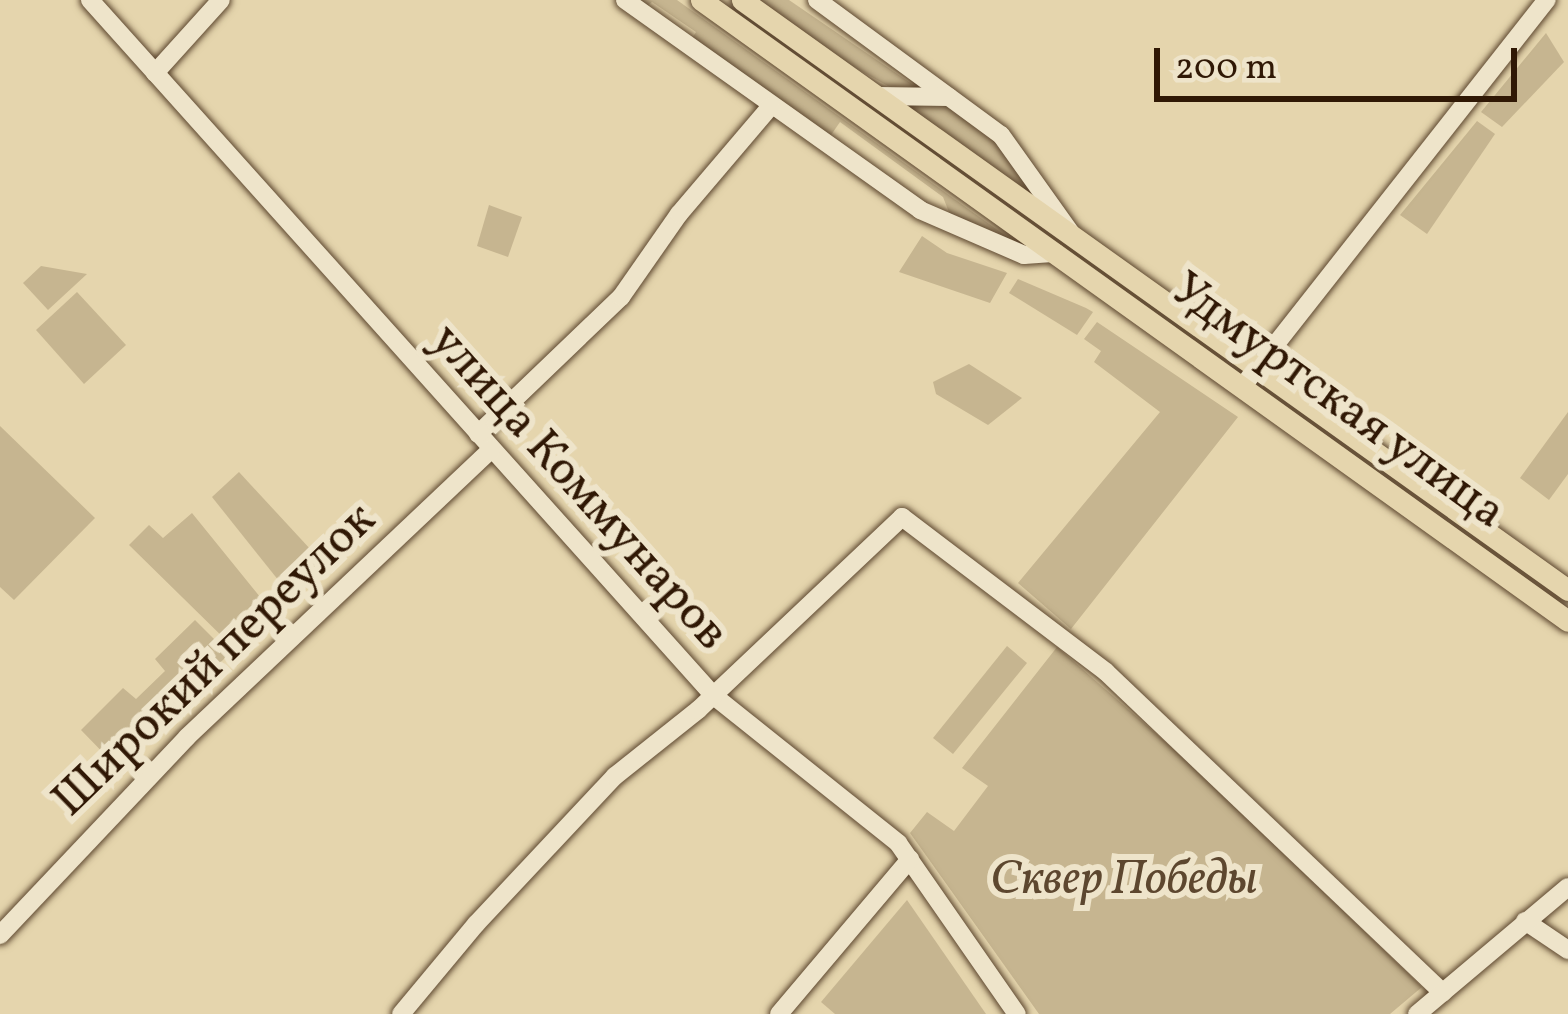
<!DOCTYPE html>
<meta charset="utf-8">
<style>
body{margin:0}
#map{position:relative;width:1568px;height:1014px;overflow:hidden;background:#e5d5ad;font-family:Vollkorn,serif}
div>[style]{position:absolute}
.green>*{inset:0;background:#c6b590}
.roads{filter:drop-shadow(0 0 3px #5d472f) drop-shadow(0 0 3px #5d472f)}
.minor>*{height:18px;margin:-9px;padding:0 9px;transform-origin:9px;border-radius:9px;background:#eee4ca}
.major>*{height:21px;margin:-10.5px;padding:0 10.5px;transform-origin:10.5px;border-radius:10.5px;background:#e5d5ad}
span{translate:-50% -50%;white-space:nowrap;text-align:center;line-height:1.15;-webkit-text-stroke:12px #eee4ca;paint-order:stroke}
.street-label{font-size:48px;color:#301805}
.park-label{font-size:48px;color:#5d472f;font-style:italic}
.scale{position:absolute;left:1154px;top:48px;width:363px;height:54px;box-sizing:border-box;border:6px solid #301805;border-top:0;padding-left:15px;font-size:36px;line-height:42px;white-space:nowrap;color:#301805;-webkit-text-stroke:9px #eee4ca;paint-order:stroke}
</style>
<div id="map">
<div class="green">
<div style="clip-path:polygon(634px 0,677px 0,1021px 247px,952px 220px,943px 197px,840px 122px,829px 138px,691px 40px,696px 32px,652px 2px,645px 8px)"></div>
<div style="clip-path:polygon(756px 0,789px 0,925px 93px,897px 91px,836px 57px)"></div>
<div style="clip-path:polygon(1546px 33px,1564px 62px,1502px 127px,1481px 112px)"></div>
<div style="clip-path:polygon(904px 105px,949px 106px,1000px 145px,1045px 203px)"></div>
<div style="clip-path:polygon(1477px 121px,1495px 134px,1427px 234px,1400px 215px)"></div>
<div style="clip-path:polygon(489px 205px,522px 217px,508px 257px,477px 246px)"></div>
<div style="clip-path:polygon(922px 236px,947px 253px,1007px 273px,990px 303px,899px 272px)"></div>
<div style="clip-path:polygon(41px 266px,87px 274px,48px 310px,23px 283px)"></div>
<div style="clip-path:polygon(1018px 279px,1086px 308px,1093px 312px,1077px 335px,1009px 293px)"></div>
<div style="clip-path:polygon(77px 292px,126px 345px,84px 384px,36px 330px)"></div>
<div style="clip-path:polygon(1097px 322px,1238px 417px,1071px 629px,1018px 583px,1160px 412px,1094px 362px,1101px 351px,1084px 339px)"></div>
<div style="clip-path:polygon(969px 364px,1022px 398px,988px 425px,936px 394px,933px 382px)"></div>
<div style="clip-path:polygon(1568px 412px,1568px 474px,1549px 500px,1520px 478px)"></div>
<div style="clip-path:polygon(0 426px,95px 518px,14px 600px,0 587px)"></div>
<div style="clip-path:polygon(239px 472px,324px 564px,291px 596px,212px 497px)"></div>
<div style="clip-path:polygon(192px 513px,273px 613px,235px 649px,129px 545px,149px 525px,163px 538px)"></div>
<div style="clip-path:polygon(195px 620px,229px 654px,116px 766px,81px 730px,123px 688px,136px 699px,165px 671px,155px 659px)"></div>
<div style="clip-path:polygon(1007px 646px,1027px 663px,953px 754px,933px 738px)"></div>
<div style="clip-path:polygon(1057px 647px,1194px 767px,1422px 987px,1390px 1014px,1039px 1014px,910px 833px,927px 812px,954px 831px,988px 786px,962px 768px)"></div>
<div style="clip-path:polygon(907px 900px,986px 1014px,835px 1014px,821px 1002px)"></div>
</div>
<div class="roads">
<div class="minor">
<div style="left:90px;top:0;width:935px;rotate:48.12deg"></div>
<div style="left:714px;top:696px;width:236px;rotate:38.6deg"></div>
<div style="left:898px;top:843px;width:208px;rotate:55.2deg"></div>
<div style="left:625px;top:0;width:362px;rotate:35.4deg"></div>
<div style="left:920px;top:210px;width:113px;rotate:23.4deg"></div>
<div style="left:1024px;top:255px;width:32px;rotate:-4deg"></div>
<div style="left:817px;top:0;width:228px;rotate:36.3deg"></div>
<div style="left:1001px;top:135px;width:120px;rotate:54.5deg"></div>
<div style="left:155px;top:73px;width:98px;rotate:-47.9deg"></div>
<div style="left:878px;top:96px;width:71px;rotate:0.8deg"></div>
<div style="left:1242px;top:387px;width:493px;rotate:-51.8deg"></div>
<div style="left:478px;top:434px;width:198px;rotate:-43.8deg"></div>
<div style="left:621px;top:297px;width:101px;rotate:-55.1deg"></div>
<div style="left:679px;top:214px;width:142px;rotate:-49.6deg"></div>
<div style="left:1525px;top:921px;width:52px;rotate:34deg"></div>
<div style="left:0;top:935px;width:272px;rotate:-46.6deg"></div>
<div style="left:187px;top:737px;width:419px;rotate:-43.4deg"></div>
<div style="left:401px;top:1014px;width:117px;rotate:-50.2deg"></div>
<div style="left:476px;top:924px;width:203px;rotate:-46.8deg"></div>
<div style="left:615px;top:776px;width:106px;rotate:-38.5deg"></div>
<div style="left:698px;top:710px;width:281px;rotate:-43.4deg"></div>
<div style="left:902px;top:517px;width:256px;rotate:37.2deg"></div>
<div style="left:1106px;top:672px;width:465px;rotate:43.6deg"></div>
<div style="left:779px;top:1014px;width:203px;rotate:-49.8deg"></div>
<div style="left:1417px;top:1014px;width:197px;rotate:-40.1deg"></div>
</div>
<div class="major">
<div style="left:701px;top:0;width:1066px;rotate:35.61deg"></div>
<div style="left:742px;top:0;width:1015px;rotate:35.54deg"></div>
</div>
</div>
<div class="street-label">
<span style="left:1337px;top:402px;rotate:36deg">Удмуртская улица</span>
<span style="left:578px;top:488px;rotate:48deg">улица Коммунаров</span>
<span style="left:215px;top:661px;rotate:-44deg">Широкий переулок</span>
</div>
<div class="park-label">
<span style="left:1124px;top:881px">Сквер Победы</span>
</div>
<div class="scale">200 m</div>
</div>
